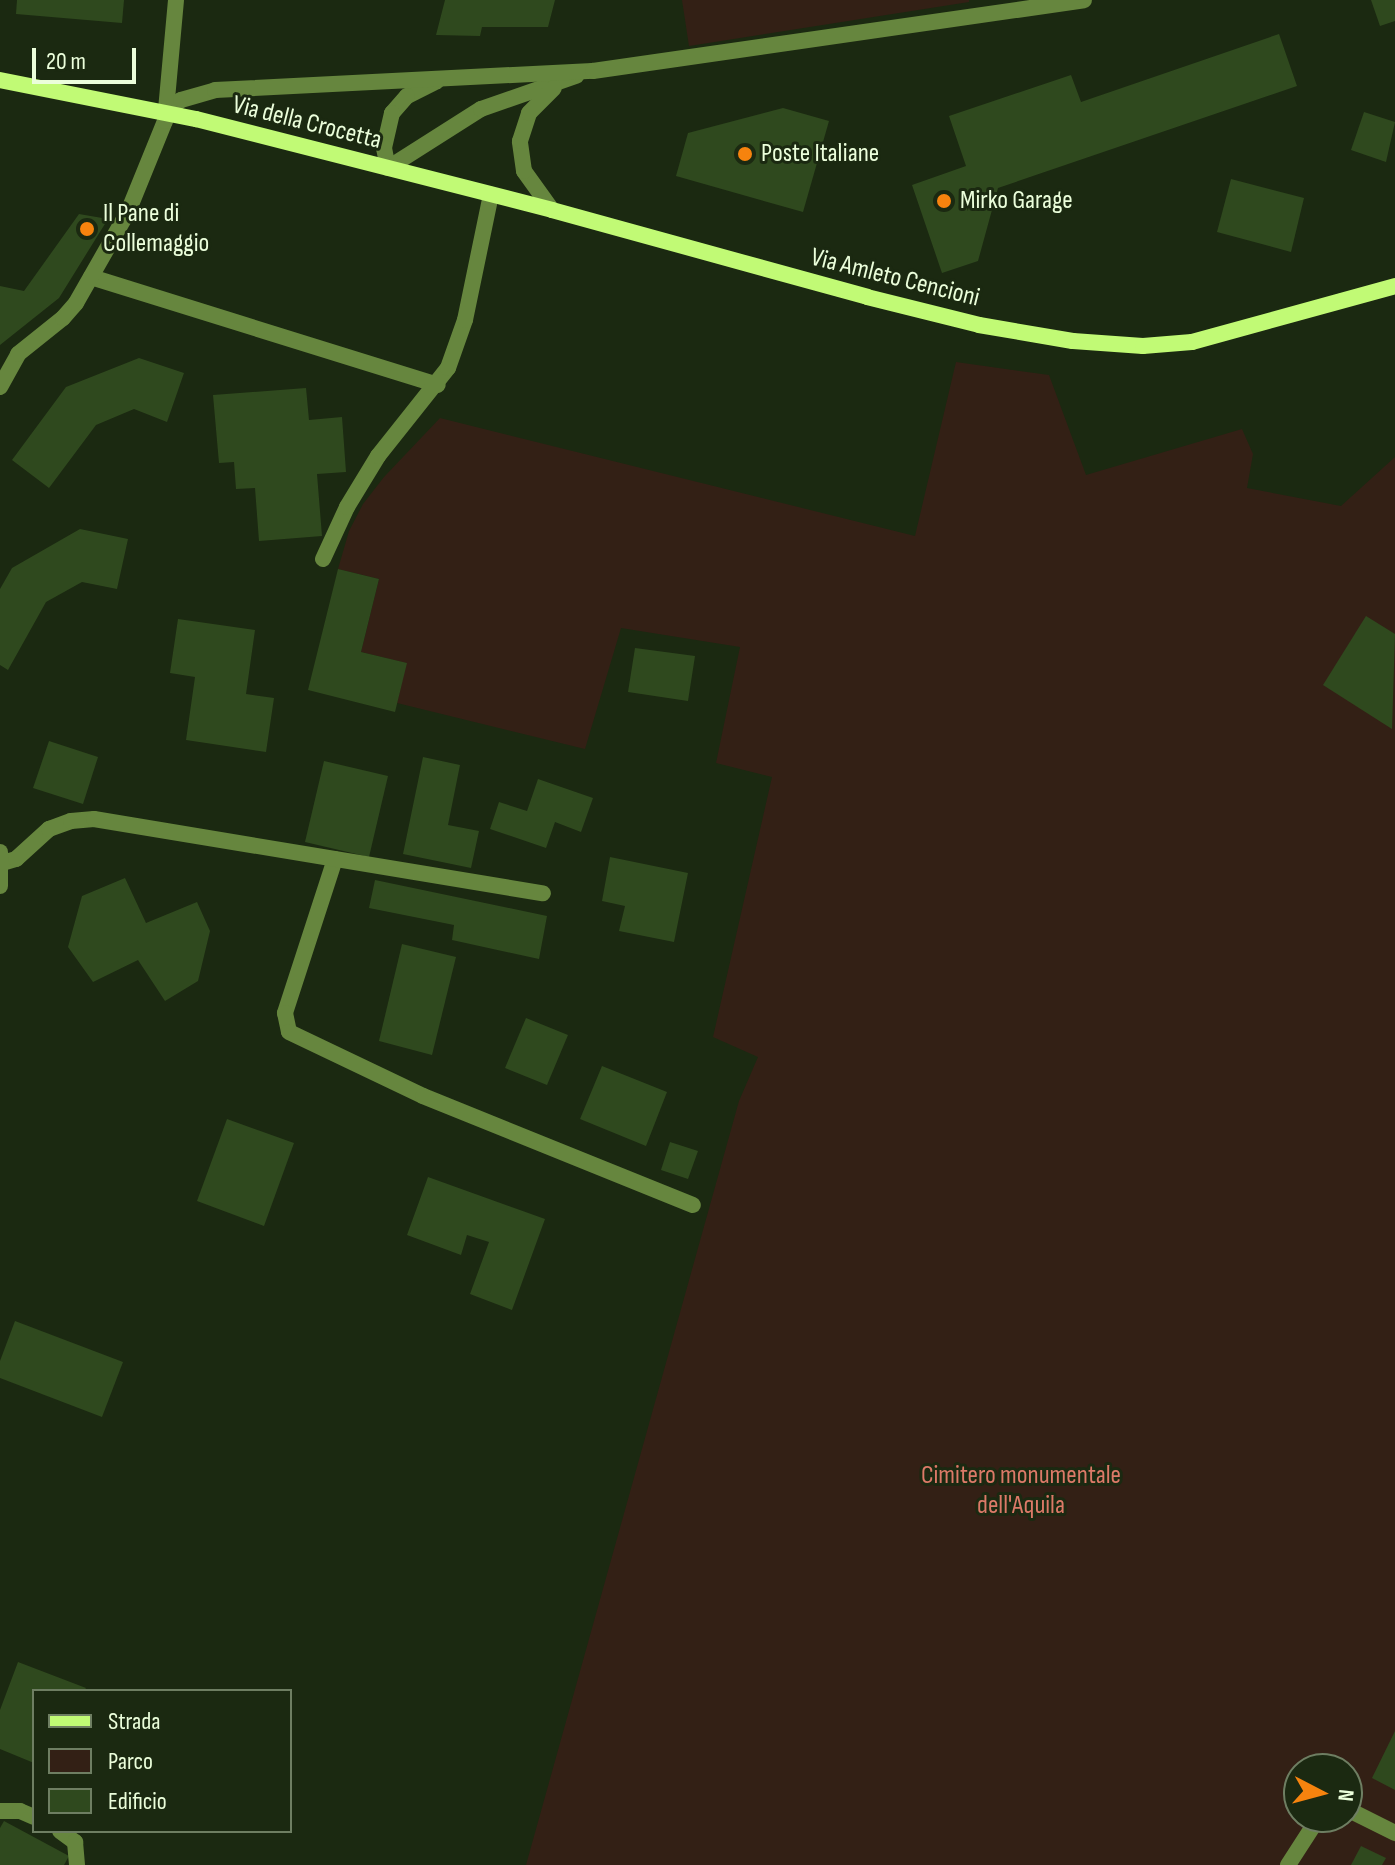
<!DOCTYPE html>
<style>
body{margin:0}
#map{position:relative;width:1395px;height:1865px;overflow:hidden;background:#1b2911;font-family:"Sofia Sans Condensed",sans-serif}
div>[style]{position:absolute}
.green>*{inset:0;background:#332015}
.building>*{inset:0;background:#2f491e}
.lane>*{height:16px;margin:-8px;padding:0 8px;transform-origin:8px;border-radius:8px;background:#66863e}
.street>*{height:16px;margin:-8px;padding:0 8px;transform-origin:8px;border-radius:8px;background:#66863e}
.secondary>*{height:16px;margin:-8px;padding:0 8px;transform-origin:8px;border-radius:8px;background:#c1fa75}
.dots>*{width:22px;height:22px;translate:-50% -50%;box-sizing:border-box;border:4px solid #1b2911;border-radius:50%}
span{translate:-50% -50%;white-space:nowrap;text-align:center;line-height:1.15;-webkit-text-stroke:6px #1b2911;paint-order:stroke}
.street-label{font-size:26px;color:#ebfedb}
.poi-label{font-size:26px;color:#ebfedb}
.left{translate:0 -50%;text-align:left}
.park-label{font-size:26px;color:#dc7a68}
.legend{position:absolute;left:32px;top:1689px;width:260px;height:144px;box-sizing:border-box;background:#1b2911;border:2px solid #6e7e62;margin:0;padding:10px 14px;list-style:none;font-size:24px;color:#ebfedb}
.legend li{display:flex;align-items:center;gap:16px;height:40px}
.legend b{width:40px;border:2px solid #6e7e62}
.north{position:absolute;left:1283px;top:1753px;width:80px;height:80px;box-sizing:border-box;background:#1b2911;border:2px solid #6e7e62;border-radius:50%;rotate:96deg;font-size:22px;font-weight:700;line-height:32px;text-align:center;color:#ebfedb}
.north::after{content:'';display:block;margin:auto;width:28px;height:36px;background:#f6830e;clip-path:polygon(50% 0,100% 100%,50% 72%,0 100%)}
.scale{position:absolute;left:32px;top:48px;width:104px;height:36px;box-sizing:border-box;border:4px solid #ebfedb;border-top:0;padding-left:10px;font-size:24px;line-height:28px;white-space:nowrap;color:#ebfedb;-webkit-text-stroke:6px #1b2911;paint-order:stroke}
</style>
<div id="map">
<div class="green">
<div style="clip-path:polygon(682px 0,969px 0,969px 2px,689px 46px)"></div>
<div style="clip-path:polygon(evenodd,956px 362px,1049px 375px,1086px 475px,1242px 429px,1253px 454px,1247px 488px,1341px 506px,1395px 457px,1395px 1865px,526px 1865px,739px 1101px,758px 1057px,713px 1037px,772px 777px,716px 763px,740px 647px,621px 628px,585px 749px,397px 703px,406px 663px,361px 652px,379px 579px,338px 569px,349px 531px,363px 504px,384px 477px,440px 418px,915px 536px,956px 362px,1299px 1769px,1347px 1769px,1347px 1817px,1299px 1817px,1299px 1769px)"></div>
</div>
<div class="building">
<div style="clip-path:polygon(17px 0,124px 0,122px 23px,16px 14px)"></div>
<div style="clip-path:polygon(445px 0,555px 0,548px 27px,482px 27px,480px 36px,436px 35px)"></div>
<div style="clip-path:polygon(1371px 0,1395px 0,1395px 21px,1380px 26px)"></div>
<div style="clip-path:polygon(1279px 34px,1297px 86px,998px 188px,978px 261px,942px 273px,912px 185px,966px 166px,949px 116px,1071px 75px,1081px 102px)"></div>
<div style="clip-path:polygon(783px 108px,829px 121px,803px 212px,676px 176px,688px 133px)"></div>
<div style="clip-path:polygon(1364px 112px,1395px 122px,1386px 162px,1351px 150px)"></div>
<div style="clip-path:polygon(1231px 179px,1304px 198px,1291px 252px,1217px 232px)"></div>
<div style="clip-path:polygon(79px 214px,108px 219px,59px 298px,0 345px,0 286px,24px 291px)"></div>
<div style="clip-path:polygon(139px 358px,184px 373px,167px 422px,134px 409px,96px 425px,49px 488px,12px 460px,66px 387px)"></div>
<div style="clip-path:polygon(306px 388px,309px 420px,342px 417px,346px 472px,317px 474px,322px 536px,259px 541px,255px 488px,236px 489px,234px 462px,219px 463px,213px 395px)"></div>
<div style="clip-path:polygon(80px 529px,128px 539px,117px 589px,82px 582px,46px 602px,8px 670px,0 665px,0 589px,12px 568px)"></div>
<div style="clip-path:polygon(338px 569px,379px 579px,361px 652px,407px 663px,395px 712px,308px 690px)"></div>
<div style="clip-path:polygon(1366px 616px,1395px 634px,1392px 729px,1323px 685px)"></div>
<div style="clip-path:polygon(178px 619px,255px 630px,246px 694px,274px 698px,266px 752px,186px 740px,195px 677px,170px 673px)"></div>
<div style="clip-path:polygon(635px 648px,695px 656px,688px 701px,628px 692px)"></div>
<div style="clip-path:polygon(49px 741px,98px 757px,83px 804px,33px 788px)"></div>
<div style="clip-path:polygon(423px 757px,460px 765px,448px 825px,479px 831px,471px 868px,403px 854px)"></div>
<div style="clip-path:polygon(324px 761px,388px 776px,369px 857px,305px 842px)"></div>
<div style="clip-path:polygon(538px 779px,593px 798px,581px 832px,555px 822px,546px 848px,490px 829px,499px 802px,527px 811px)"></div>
<div style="clip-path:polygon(610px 857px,688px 873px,674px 942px,619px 931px,625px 906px,602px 901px)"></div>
<div style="clip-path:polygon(125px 878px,146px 923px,197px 902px,210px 931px,198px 981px,165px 1001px,138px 960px,93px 982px,68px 947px,82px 896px)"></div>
<div style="clip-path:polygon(375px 880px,547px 916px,539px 959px,452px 940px,454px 925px,369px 908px)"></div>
<div style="clip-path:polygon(402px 944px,456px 957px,432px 1055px,379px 1041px)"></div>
<div style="clip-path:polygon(526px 1018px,568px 1035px,547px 1085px,505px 1068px)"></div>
<div style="clip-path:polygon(602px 1066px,667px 1092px,646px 1146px,580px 1119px)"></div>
<div style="clip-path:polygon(227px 1119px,294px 1143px,264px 1226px,197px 1201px)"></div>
<div style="clip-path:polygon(670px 1142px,698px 1151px,688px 1179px,661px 1170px)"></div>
<div style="clip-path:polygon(428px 1177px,545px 1219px,512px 1310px,470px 1294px,489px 1242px,467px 1235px,461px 1255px,407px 1235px)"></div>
<div style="clip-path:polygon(15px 1321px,123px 1362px,102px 1417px,0 1378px,0 1361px)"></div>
<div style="clip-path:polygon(18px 1662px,86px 1688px,84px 1691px,34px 1691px,34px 1763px,0 1749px,0 1710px)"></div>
<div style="clip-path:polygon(1395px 1731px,1395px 1790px,1372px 1778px)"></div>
<div style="clip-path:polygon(4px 1821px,69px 1856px,64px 1865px,0 1865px,0 1828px)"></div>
<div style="clip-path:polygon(1361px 1846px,1386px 1858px,1382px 1865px,1351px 1865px)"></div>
</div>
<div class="lane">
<div style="left:91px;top:277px;width:363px;rotate:17.3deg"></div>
<div style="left:0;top:387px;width:38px;rotate:-61deg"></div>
<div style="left:18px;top:354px;width:58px;rotate:-38.7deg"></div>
<div style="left:63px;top:318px;width:20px;rotate:-49deg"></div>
<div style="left:76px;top:303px;width:105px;rotate:-60.3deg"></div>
<div style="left:128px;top:212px;width:98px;rotate:-67.9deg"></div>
<div style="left:165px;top:121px;width:121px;rotate:-84.8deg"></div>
<div style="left:323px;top:559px;width:57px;rotate:-65.2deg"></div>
<div style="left:347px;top:507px;width:60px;rotate:-58.7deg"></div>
<div style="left:378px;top:456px;width:112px;rotate:-51.5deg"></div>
<div style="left:448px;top:368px;width:51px;rotate:-70.5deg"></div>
<div style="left:465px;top:320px;width:128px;rotate:-78.3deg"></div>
<div style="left:335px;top:859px;width:162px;rotate:108deg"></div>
<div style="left:285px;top:1013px;width:19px;rotate:78deg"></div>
<div style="left:289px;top:1032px;width:148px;rotate:25.5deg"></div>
<div style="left:423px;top:1096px;width:291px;rotate:22deg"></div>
<div style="left:2px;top:863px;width:15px;rotate:-16deg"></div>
<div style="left:16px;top:859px;width:45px;rotate:-42.3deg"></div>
<div style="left:49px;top:829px;width:23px;rotate:-20deg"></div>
<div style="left:71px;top:821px;width:23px;rotate:-5deg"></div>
<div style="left:94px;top:819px;width:455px;rotate:9.4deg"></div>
<div style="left:0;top:1811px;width:20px"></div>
<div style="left:20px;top:1811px;width:15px;rotate:23deg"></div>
<div style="left:60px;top:1831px;width:19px;rotate:36deg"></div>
<div style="left:75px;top:1842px;width:23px;rotate:85deg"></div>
</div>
<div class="street">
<div style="left:437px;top:81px;width:34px;rotate:153deg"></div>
<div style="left:407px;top:96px;width:23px;rotate:131deg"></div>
<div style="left:392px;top:113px;width:36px;rotate:103deg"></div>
<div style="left:384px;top:148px;width:20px;rotate:79deg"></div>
<div style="left:388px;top:168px;width:110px;rotate:-32.4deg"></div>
<div style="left:481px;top:109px;width:101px;rotate:-19.2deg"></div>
<div style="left:166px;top:112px;width:19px;rotate:-39deg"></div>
<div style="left:181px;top:100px;width:35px;rotate:-16deg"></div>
<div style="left:215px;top:90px;width:378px;rotate:-2.9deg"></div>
<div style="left:593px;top:71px;width:496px;rotate:-8.2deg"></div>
<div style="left:552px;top:210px;width:48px;rotate:-125.7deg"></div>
<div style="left:524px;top:171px;width:30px;rotate:-98deg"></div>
<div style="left:520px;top:141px;width:29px;rotate:-72deg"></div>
<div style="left:529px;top:113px;width:35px;rotate:-45deg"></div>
<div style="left:0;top:852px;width:34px;rotate:90deg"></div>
<div style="left:1347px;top:1809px;width:54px;rotate:26.6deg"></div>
<div style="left:1288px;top:1865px;width:57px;rotate:-57.1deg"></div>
</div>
<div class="secondary">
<div style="left:0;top:80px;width:200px;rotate:11.3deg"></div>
<div style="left:196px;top:119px;width:367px;rotate:14.3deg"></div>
<div style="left:552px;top:210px;width:327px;rotate:15.4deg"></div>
<div style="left:867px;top:297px;width:115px;rotate:14deg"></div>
<div style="left:979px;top:325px;width:95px;rotate:9.7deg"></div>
<div style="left:1073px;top:341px;width:70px;rotate:4.1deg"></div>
<div style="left:1143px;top:346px;width:49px;rotate:-4.7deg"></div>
<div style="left:1192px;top:342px;width:211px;rotate:-15.4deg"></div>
</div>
<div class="dots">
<div style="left:745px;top:154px;background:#f6830e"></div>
<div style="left:944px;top:201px;background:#f6830e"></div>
<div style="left:87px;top:229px;background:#f6830e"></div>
</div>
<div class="street-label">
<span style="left:307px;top:123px;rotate:14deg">Via della Crocetta</span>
<span style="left:895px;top:278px;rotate:14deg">Via Amleto Cencioni</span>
</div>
<div class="poi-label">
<span class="left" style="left:761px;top:154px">Poste Italiane</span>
<span class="left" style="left:960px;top:201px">Mirko Garage</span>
<span class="left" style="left:103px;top:229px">Il Pane di<br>Collemaggio</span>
</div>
<div class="park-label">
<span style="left:1021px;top:1491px">Cimitero monumentale<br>dell'Aquila</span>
</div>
<ul class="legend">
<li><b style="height:10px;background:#c1fa75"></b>Strada</li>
<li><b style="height:22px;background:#332015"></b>Parco</li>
<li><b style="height:22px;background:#2f491e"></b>Edificio</li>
</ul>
<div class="north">N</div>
<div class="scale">20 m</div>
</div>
